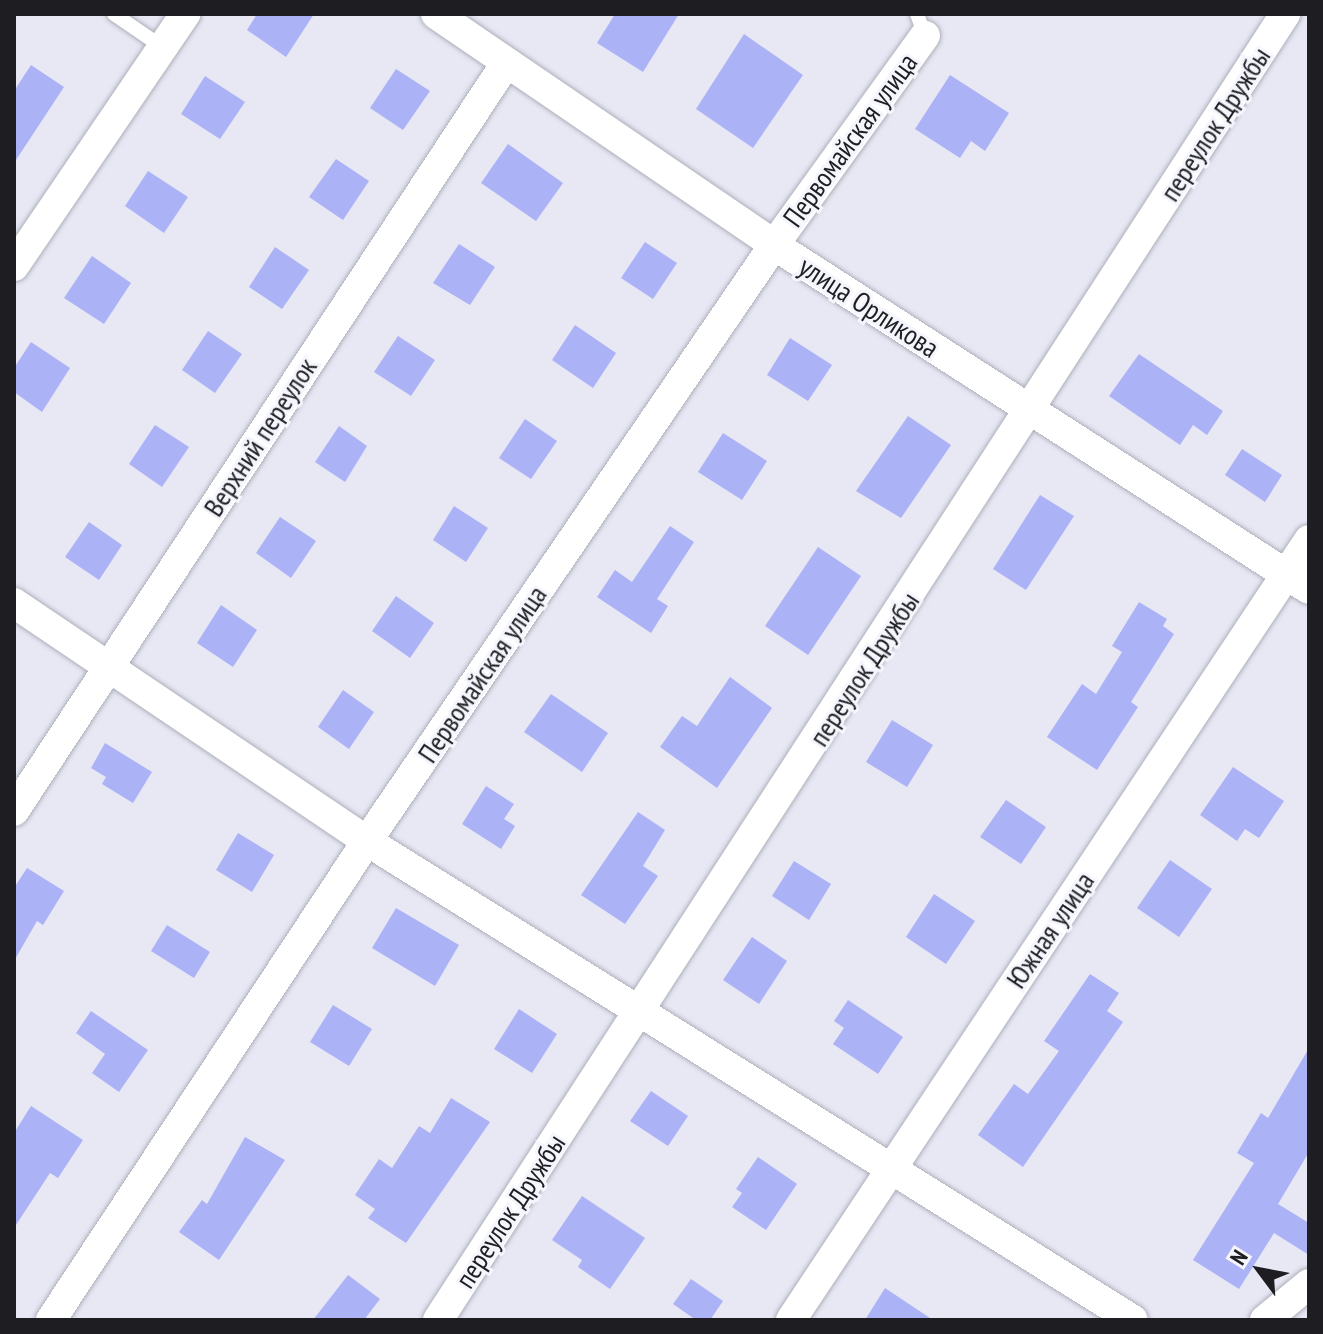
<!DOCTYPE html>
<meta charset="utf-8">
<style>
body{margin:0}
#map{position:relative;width:1323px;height:1334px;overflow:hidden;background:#e7e8f4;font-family:"PT Sans Narrow",sans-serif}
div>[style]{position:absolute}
.building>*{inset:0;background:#acb2f6}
.roads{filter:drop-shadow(0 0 2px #adafba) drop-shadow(0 0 2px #adafba)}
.service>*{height:14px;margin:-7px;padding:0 7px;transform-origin:7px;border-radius:7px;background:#fff}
.minor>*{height:30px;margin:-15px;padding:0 15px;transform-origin:15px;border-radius:15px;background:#fff}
span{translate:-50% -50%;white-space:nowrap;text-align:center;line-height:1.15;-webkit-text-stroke:6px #f5f6fd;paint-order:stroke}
.street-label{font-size:28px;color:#1e1e22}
.frame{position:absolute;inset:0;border:16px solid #1e1e22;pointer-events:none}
.north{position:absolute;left:1219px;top:1230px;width:80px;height:80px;-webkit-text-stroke:6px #f5f6fd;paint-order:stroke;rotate:302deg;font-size:22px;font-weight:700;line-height:32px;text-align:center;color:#1e1e22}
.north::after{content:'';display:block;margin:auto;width:28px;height:36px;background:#1e1e22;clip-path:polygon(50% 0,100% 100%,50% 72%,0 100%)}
</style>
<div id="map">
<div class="building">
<div style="clip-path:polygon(257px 14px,314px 14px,286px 57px,247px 30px)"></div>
<div style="clip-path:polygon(615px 14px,679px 14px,643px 72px,597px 43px)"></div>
<div style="clip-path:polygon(744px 34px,803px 75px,753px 148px,696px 109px)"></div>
<div style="clip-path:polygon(31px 65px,64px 87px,14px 163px,14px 91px)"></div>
<div style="clip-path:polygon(396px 69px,430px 91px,403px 130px,370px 108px)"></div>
<div style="clip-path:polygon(950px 75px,1009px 113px,985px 151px,971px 141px,960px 158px,915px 129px)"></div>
<div style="clip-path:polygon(205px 76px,245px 102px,220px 139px,181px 114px)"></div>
<div style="clip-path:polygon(508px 144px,563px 183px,536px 221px,481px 183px)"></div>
<div style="clip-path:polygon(336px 159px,369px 181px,343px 220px,309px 197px)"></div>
<div style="clip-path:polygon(148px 171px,188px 197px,164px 233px,125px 206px)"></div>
<div style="clip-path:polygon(645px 242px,677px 263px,653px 299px,621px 278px)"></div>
<div style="clip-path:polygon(459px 244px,495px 267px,470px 305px,433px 283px)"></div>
<div style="clip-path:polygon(275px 247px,309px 270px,282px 309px,249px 287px)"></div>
<div style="clip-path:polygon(92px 256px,131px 283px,104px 324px,64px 298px)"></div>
<div style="clip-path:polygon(575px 325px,616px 353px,593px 388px,552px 360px)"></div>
<div style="clip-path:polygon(208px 331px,242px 354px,215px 393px,182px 370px)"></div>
<div style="clip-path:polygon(398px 336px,435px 360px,411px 396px,374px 372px)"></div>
<div style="clip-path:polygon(790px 338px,832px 365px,808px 401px,767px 375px)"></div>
<div style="clip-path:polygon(31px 342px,70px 368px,42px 412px,14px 392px,14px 368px)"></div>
<div style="clip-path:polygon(1139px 354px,1223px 411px,1207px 435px,1193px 425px,1180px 445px,1109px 396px)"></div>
<div style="clip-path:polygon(908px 416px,951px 445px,901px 518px,856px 491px)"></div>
<div style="clip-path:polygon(525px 419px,557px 441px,531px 479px,499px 458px)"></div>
<div style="clip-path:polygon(155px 425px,189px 447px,162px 487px,129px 464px)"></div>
<div style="clip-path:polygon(339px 426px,367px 446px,345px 482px,315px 462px)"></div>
<div style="clip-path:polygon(723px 433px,767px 461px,742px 500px,698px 472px)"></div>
<div style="clip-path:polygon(1242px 449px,1282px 475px,1265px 502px,1225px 475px)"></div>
<div style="clip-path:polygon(1040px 495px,1074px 516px,1026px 590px,993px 569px)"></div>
<div style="clip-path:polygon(454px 506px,488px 528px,466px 562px,433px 540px)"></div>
<div style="clip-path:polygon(280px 517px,316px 541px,291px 578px,256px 553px)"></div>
<div style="clip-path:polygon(89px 522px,122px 545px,99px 580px,65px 557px)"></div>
<div style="clip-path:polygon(670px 526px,694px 542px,657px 599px,668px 606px,651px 633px,597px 597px,615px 570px,632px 582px)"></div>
<div style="clip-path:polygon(818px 547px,861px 576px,808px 655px,765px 626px)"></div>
<div style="clip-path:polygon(396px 596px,434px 623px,410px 658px,372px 631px)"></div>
<div style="clip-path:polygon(1139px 602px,1167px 619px,1163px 626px,1174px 634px,1131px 702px,1138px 707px,1097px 770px,1047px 737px,1082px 684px,1096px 694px,1122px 652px,1112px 646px)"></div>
<div style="clip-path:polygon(221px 605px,257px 630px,233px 667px,197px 643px)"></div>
<div style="clip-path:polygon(730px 677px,772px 708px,717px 788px,660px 747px,682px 716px,697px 726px)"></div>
<div style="clip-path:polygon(343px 690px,374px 712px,349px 749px,318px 727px)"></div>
<div style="clip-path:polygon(551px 694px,608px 733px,582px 772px,524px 732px)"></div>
<div style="clip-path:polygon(892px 720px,933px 745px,907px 787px,866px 762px)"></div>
<div style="clip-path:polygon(105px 743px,152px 772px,133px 803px,102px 784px,106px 777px,91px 768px)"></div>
<div style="clip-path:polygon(1233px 767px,1284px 801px,1259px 838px,1245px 829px,1237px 841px,1200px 815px)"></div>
<div style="clip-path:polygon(486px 786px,514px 804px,504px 819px,515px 826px,501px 849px,462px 824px)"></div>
<div style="clip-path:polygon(1006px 800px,1046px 827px,1021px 864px,980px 837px)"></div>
<div style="clip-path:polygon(638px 812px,665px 830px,643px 866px,658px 876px,625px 924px,581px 895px)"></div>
<div style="clip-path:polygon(238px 833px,274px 855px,252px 892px,216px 870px)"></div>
<div style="clip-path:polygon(1170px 860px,1212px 889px,1179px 937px,1137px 908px)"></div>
<div style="clip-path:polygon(794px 861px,831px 884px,809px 920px,772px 896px)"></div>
<div style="clip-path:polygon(27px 868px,64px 891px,43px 925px,37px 921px,14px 961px,14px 888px)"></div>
<div style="clip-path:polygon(934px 894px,975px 921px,946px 964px,906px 937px)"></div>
<div style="clip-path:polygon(396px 908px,459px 945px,435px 986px,372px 948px)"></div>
<div style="clip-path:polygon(167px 925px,210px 952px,194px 978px,151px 951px)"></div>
<div style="clip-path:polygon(752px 937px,787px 961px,759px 1004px,723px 980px)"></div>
<div style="clip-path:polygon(1090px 974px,1119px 993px,1107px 1011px,1123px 1022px,1023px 1167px,978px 1135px,1014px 1084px,1028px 1094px,1059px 1051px,1044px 1041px)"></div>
<div style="clip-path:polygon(848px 1000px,903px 1037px,878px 1074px,833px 1044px,844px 1028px,834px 1021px)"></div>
<div style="clip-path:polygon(333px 1005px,372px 1029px,349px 1066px,310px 1042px)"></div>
<div style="clip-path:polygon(519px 1009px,557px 1034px,532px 1073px,494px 1049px)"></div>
<div style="clip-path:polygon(91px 1011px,148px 1050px,119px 1092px,92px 1073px,105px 1054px,76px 1033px)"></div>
<div style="clip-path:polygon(1309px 1048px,1309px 1152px,1278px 1204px,1309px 1223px,1309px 1255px,1274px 1233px,1239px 1289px,1193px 1260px,1254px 1163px,1237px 1153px,1261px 1113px,1268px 1118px)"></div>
<div style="clip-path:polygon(651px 1091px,688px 1116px,668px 1146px,630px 1121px)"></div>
<div style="clip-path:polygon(451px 1098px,490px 1122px,406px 1243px,368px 1218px,375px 1209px,355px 1195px,379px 1159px,392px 1168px,419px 1126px,430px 1133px)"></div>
<div style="clip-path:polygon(31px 1106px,83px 1140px,58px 1178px,50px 1173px,14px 1228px,14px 1133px)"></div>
<div style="clip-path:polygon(245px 1137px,285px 1160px,219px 1260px,179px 1232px,202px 1200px,207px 1204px)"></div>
<div style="clip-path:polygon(758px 1157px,797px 1184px,766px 1230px,732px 1207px,742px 1193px,736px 1189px)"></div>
<div style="clip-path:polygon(582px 1196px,645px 1238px,610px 1289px,578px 1267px,582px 1260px,552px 1240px)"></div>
<div style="clip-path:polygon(348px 1275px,380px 1299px,364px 1320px,313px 1320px)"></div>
<div style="clip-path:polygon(691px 1279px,723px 1301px,710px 1320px,696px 1320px,673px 1304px)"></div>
<div style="clip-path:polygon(885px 1288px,933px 1320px,865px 1320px)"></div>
</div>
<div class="roads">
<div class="service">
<div style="left:114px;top:14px;width:58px;rotate:34.5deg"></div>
<div style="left:917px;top:14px;width:23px;rotate:70deg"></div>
</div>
<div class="minor">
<div style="left:436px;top:14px;width:409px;rotate:34.3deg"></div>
<div style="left:774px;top:245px;width:636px;rotate:32.74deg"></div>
<div style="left:14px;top:266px;width:305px;rotate:-55.8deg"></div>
<div style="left:14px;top:603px;width:426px;rotate:34deg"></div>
<div style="left:367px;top:841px;width:903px;rotate:32.02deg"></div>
<div style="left:14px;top:811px;width:895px;rotate:-56.66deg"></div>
<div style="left:51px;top:1320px;width:574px;rotate:-56.59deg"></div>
<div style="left:367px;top:841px;width:722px;rotate:-55.67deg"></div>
<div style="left:774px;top:245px;width:258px;rotate:-54.2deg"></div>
<div style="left:438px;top:1320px;width:1557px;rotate:-57.03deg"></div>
<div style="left:791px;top:1320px;width:936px;rotate:-56.41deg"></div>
<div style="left:1265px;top:1320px;width:57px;rotate:-39.3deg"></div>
</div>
</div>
<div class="street-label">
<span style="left:1215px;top:124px;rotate:-57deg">переулок Дружбы</span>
<span style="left:850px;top:140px;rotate:-54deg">Первомайская улица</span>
<span style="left:869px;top:307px;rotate:33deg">улица Орликова</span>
<span style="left:260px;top:437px;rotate:-57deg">Верхний переулок</span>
<span style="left:864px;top:669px;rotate:-57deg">переулок Дружбы</span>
<span style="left:482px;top:674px;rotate:-56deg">Первомайская улица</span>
<span style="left:1050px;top:930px;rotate:-56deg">Южная улица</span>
<span style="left:510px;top:1211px;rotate:-57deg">переулок Дружбы</span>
</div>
<div class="frame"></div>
<div class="north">N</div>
</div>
